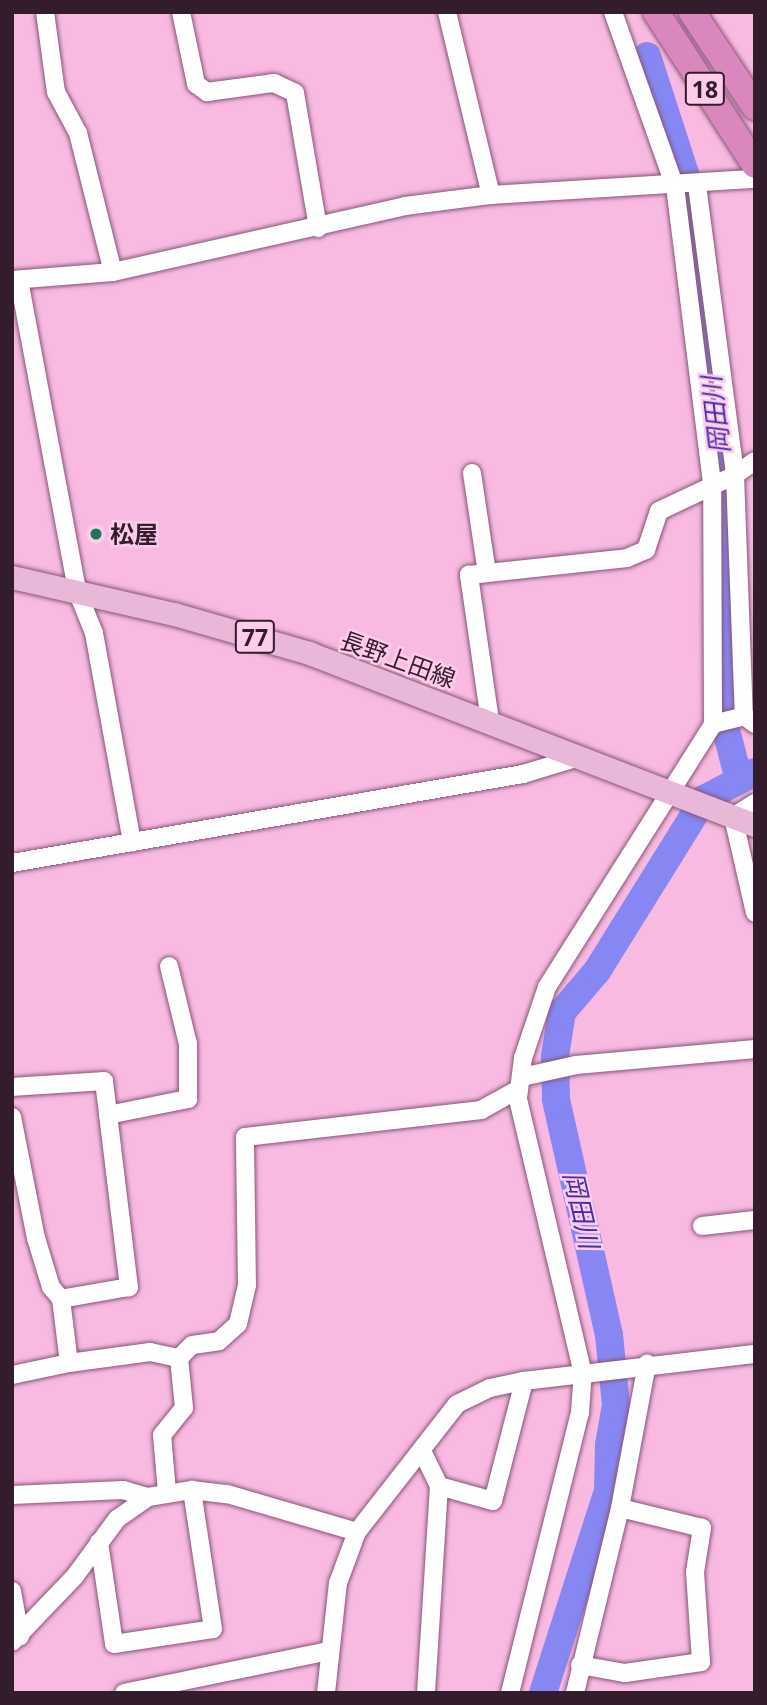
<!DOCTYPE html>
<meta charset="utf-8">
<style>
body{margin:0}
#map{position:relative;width:767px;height:1705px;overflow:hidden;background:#f8bae1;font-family:"Open Sans","Noto Sans JP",sans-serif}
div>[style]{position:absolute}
.river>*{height:28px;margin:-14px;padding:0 14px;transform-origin:14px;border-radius:14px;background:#8687f2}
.roads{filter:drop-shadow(0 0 2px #895477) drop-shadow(0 0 2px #895477)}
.minor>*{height:18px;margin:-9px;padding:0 9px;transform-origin:9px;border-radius:9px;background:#fff}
.major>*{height:23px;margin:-11.5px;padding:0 11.5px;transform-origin:11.5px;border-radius:11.5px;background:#e9b7d7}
.highway>*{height:26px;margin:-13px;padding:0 13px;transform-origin:13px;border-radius:13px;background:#da87bd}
.dots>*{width:19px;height:19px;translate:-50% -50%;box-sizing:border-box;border:4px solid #fecceb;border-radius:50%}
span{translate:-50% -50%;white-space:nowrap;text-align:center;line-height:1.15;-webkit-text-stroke:5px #fecceb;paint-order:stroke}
.shield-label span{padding:2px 5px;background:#fecceb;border:2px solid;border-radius:5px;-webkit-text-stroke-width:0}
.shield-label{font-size:23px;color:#331c2b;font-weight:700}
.poi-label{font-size:24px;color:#331c2b;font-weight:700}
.left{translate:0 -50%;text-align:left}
.street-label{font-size:24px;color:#331c2b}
.water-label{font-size:26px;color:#412faa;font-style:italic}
.frame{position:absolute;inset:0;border:14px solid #331c2b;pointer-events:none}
</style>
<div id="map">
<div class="river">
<div style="left:647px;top:56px;width:124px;rotate:72.1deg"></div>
<div style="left:685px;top:174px;width:76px;rotate:81.7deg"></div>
<div style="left:696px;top:249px;width:248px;rotate:83deg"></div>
<div style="left:726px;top:495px;width:129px;rotate:86.9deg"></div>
<div style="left:733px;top:624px;width:106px;rotate:93.8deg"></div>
<div style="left:726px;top:730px;width:52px;rotate:75.4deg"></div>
<div style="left:543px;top:1693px;width:213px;rotate:-72.2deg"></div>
<div style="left:608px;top:1490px;width:45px;rotate:-88.7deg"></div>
<div style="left:609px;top:1445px;width:41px;rotate:-80.1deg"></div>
<div style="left:616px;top:1405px;width:70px;rotate:-95.7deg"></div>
<div style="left:609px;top:1335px;width:242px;rotate:-102.7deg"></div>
<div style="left:556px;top:1099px;width:43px;rotate:-91.3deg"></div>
<div style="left:555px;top:1056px;width:45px;rotate:-81deg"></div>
<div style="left:562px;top:1012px;width:54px;rotate:-49.5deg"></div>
<div style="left:597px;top:971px;width:203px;rotate:-58.1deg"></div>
<div style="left:704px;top:799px;width:58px;rotate:-27.9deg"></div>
</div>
<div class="roads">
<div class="minor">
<div style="left:45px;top:12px;width:81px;rotate:82.2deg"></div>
<div style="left:56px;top:92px;width:47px;rotate:61.8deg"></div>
<div style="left:78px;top:133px;width:143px;rotate:75.9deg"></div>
<div style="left:181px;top:12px;width:74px;rotate:78.2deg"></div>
<div style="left:196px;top:84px;width:14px;rotate:36deg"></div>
<div style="left:207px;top:92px;width:68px;rotate:-7.7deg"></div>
<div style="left:274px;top:83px;width:23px;rotate:25deg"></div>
<div style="left:295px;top:93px;width:137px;rotate:80.3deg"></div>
<div style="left:447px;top:12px;width:188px;rotate:76.5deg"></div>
<div style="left:697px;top:185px;width:292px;rotate:82.5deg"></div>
<div style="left:735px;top:475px;width:241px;rotate:87.9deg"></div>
<div style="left:12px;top:280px;width:101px;rotate:-4.5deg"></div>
<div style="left:113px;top:272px;width:299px;rotate:-12.7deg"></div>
<div style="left:405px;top:206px;width:87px;rotate:-7.3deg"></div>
<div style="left:491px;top:195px;width:264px;rotate:-3.5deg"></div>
<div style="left:19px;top:280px;width:316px;rotate:79.4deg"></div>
<div style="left:77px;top:591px;width:45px;rotate:68deg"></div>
<div style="left:94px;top:633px;width:213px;rotate:79.7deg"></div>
<div style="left:472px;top:473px;width:101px;rotate:81.5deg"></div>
<div style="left:490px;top:721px;width:148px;rotate:-98.2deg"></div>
<div style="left:469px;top:575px;width:159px;rotate:-6.1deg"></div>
<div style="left:627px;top:558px;width:21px;rotate:-23deg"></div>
<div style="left:646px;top:550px;width:41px;rotate:-71.6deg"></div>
<div style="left:659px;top:511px;width:84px;rotate:-25.3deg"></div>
<div style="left:735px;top:475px;width:24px;rotate:-35deg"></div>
<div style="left:713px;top:724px;width:32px;rotate:-14deg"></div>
<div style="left:744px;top:716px;width:14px;rotate:36deg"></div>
<div style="left:755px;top:803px;width:26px;rotate:148deg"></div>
<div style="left:733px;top:817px;width:98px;rotate:77.1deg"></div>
<div style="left:12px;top:863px;width:519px;rotate:-9.88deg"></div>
<div style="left:523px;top:774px;width:55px;rotate:-16.8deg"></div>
<div style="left:522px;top:1077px;width:55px;rotate:-12.5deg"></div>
<div style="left:576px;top:1065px;width:180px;rotate:-5.1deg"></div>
<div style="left:12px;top:1087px;width:92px;rotate:-3.7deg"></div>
<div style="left:104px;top:1081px;width:208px;rotate:83.1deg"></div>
<div style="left:129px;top:1287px;width:69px;rotate:170deg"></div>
<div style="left:108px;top:1115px;width:82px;rotate:-11.3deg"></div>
<div style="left:188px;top:1099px;width:55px;rotate:-90deg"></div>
<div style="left:188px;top:1044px;width:80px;rotate:-103.7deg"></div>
<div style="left:12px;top:1117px;width:123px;rotate:78.8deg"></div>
<div style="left:36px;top:1238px;width:51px;rotate:73deg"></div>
<div style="left:51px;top:1287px;width:16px;rotate:50deg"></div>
<div style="left:61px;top:1299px;width:64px;rotate:82.9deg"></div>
<div style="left:69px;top:1363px;width:58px;rotate:168.1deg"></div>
<div style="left:702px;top:1226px;width:53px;rotate:-6.5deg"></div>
<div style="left:179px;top:1358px;width:18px;rotate:-45deg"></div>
<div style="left:192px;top:1345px;width:27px;rotate:-8deg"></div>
<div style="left:219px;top:1341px;width:25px;rotate:-42deg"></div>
<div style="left:238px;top:1324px;width:39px;rotate:-77deg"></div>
<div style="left:247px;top:1286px;width:149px;rotate:-90.8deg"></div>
<div style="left:245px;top:1137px;width:238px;rotate:-6.5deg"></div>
<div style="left:481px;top:1110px;width:43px;rotate:-28.9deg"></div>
<div style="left:69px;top:1363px;width:82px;rotate:-7.7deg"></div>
<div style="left:150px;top:1352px;width:30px;rotate:12deg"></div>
<div style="left:423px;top:1453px;width:37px;rotate:64deg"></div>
<div style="left:439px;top:1486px;width:207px;rotate:93.6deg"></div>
<div style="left:439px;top:1486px;width:56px;rotate:15.5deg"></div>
<div style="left:493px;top:1501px;width:124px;rotate:-75.5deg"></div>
<div style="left:167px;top:1492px;width:57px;rotate:-95deg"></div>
<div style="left:162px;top:1435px;width:35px;rotate:-51deg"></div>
<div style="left:184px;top:1408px;width:50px;rotate:-95.7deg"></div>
<div style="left:12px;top:1495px;width:111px;rotate:-2.6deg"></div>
<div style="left:123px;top:1490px;width:26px;rotate:16deg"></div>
<div style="left:99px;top:1542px;width:103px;rotate:81.6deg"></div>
<div style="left:114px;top:1644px;width:100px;rotate:-8.6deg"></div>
<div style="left:213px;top:1629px;width:141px;rotate:-98.6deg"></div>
<div style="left:12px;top:1591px;width:46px;rotate:79.9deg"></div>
<div style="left:12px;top:1642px;width:91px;rotate:-46.3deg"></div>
<div style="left:75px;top:1576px;width:71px;rotate:-53.6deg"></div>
<div style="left:117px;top:1519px;width:38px;rotate:-35deg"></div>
<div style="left:148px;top:1497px;width:45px;rotate:-9deg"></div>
<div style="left:192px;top:1490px;width:35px;rotate:7deg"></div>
<div style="left:227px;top:1494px;width:135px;rotate:16.3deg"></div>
<div style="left:580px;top:1665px;width:46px;rotate:10.1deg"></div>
<div style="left:625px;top:1673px;width:77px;rotate:-8.2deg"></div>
<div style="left:701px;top:1662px;width:90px;rotate:-93.8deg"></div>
<div style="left:695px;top:1572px;width:45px;rotate:-81deg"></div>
<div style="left:702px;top:1528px;width:84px;rotate:-166.3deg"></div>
<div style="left:124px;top:1693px;width:208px;rotate:-11.6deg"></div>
<div style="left:326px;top:1693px;width:111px;rotate:-83.8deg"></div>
<div style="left:338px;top:1583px;width:54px;rotate:-69.6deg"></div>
<div style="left:357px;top:1532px;width:162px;rotate:-52deg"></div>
<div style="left:457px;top:1404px;width:37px;rotate:-26deg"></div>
<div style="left:490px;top:1388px;width:35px;rotate:-12deg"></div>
<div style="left:524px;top:1381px;width:233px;rotate:-6.7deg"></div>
<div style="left:510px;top:1693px;width:289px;rotate:-76deg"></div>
<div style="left:580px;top:1413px;width:39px;rotate:-86deg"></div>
<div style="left:583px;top:1374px;width:284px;rotate:-103.3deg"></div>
<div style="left:518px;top:1098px;width:40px;rotate:-82.9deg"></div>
<div style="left:523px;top:1058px;width:75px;rotate:-71.3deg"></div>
<div style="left:547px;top:987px;width:311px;rotate:-57.7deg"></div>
<div style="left:713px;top:724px;width:241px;rotate:-90.2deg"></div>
<div style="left:712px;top:483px;width:298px;rotate:-97.1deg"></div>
<div style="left:675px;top:187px;width:186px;rotate:-109.5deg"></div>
<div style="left:575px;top:1693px;width:190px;rotate:-76.3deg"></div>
<div style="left:620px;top:1508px;width:147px;rotate:-79.4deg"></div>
</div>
<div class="major">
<div style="left:12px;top:577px;width:166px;rotate:12.9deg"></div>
<div style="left:174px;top:614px;width:141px;rotate:16.1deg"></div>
<div style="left:309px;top:653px;width:478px;rotate:21.1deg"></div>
</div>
<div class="highway">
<div style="left:656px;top:12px;width:182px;rotate:57.1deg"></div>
<div style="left:692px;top:12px;width:114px;rotate:56.4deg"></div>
</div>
</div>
<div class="dots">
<div style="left:96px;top:534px;background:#167b54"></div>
</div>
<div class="shield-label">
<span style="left:705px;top:89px">18</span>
<span style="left:255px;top:637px">77</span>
</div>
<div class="poi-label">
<span class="left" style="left:110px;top:534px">松屋</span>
</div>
<div class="street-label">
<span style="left:398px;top:659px;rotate:20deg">長野上田線</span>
</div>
<div class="water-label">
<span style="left:716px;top:415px;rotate:-97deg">岡田川</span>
<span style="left:581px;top:1210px;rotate:77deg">岡田川</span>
</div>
<div class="frame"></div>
</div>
